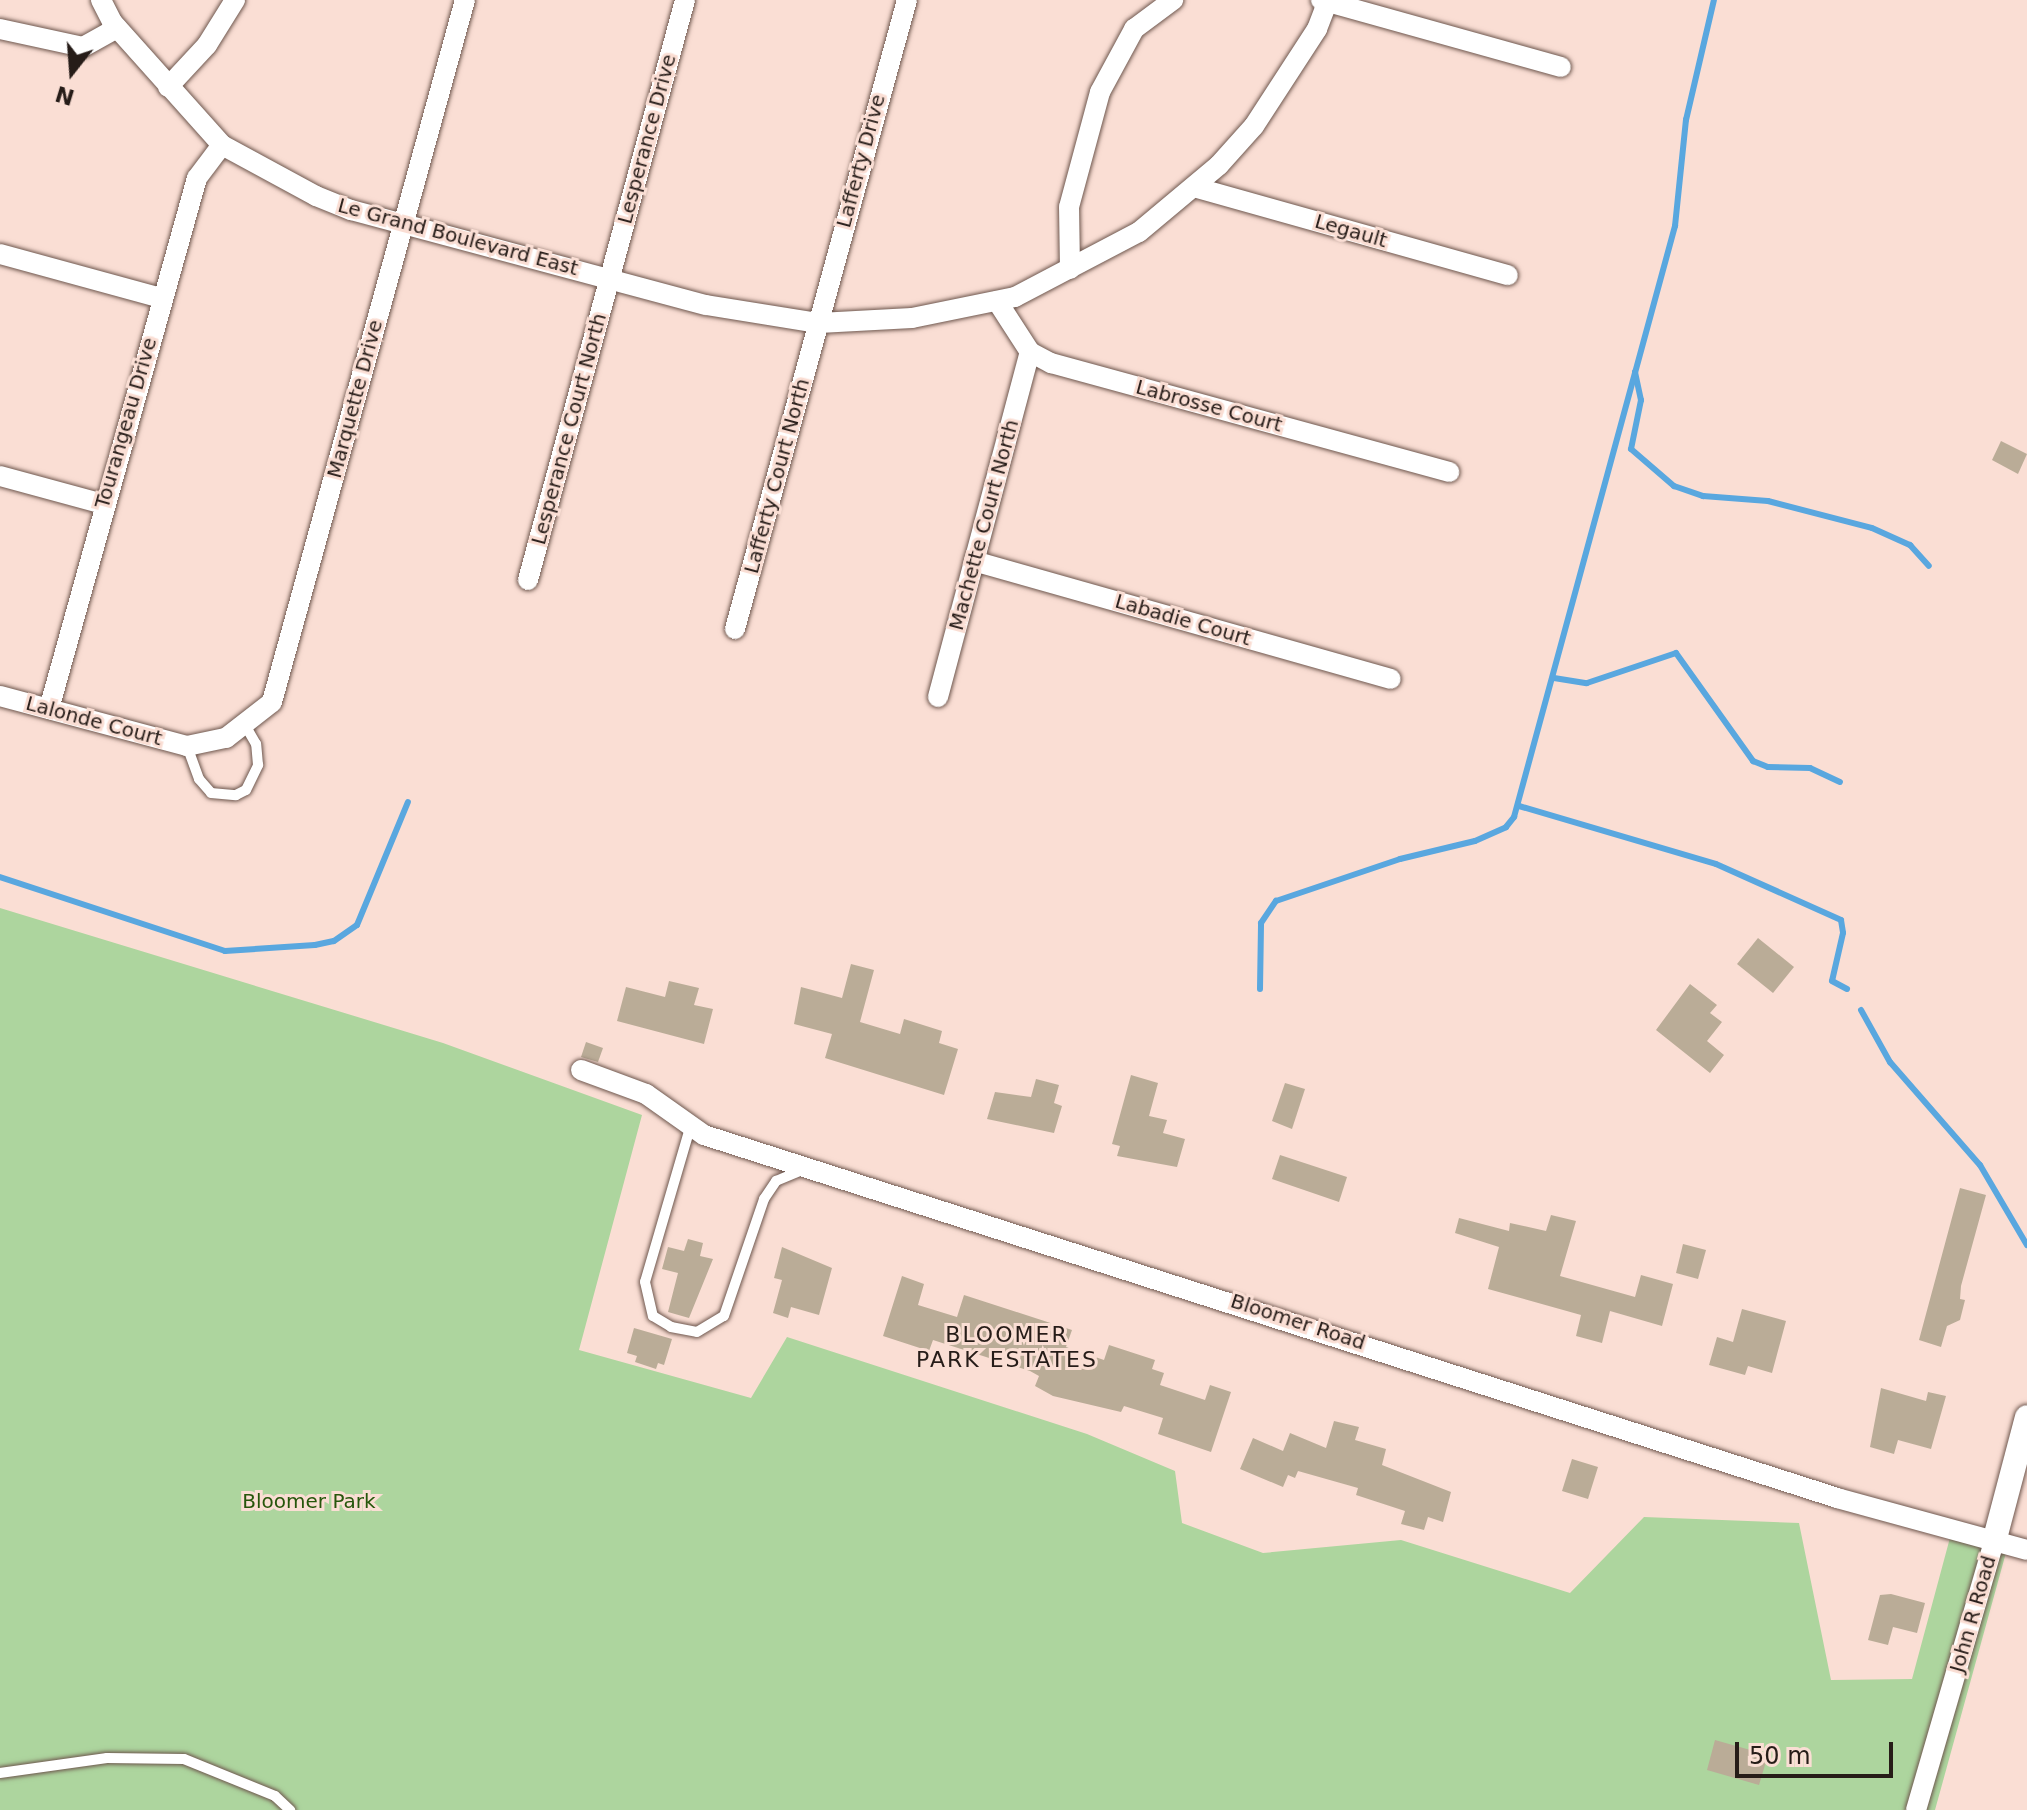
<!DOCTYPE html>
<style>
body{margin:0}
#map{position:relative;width:2027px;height:1810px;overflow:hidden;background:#faded4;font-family:"DejaVu Sans",sans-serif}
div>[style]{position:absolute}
.green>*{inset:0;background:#add59e}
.stream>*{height:6px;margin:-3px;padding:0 3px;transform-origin:3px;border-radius:3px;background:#59a7df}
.building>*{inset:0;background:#baac97}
.roads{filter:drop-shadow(0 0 2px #6e574e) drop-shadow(0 0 2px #6e574e)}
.service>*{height:10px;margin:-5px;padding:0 5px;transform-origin:5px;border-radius:5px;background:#fff}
.minor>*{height:20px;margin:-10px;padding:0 10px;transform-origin:10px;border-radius:10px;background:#fff}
.tertiary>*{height:24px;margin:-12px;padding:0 12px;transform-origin:12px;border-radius:12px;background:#fff}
span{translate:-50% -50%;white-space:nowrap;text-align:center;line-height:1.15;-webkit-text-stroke:6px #faded4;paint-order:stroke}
.street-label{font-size:20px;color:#261c18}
.park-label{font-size:20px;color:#26560b}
.neighbourhood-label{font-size:22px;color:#261c18;letter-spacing:2px}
.north{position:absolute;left:32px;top:32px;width:80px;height:80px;-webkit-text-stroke:6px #faded4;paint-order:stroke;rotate:197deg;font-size:22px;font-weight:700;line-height:32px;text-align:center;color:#261c18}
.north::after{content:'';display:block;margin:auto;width:28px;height:36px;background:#261c18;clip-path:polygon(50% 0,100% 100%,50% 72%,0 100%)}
.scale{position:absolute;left:1735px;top:1742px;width:158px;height:36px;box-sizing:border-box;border:4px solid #261c18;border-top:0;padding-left:10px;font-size:24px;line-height:28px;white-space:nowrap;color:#261c18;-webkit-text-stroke:6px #faded4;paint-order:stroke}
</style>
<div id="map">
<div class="green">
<div style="clip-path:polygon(0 908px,443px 1043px,642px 1115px,579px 1350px,751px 1398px,787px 1337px,1087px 1434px,1175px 1471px,1182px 1523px,1263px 1553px,1401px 1540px,1570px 1593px,1644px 1517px,1799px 1523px,1831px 1680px,1912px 1679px,1951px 1534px,2007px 1549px,1935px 1810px,0 1810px)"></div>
</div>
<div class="stream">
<div style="left:1635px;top:372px;width:29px;rotate:78deg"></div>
<div style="left:1641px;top:400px;width:50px;rotate:101.5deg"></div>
<div style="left:1631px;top:449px;width:57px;rotate:40.7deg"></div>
<div style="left:1674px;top:486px;width:31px;rotate:19deg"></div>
<div style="left:1703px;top:496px;width:65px;rotate:4.4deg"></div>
<div style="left:1768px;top:501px;width:107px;rotate:14.6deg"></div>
<div style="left:1872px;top:528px;width:42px;rotate:24.1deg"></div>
<div style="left:1910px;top:545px;width:28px;rotate:48deg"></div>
<div style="left:1554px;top:678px;width:33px;rotate:9deg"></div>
<div style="left:1587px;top:683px;width:94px;rotate:-18.6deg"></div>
<div style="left:1676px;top:653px;width:133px;rotate:54.5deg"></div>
<div style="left:1753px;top:761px;width:16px;rotate:22deg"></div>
<div style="left:1768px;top:767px;width:42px;rotate:1.4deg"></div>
<div style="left:1810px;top:768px;width:33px;rotate:25deg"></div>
<div style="left:1519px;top:806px;width:205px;rotate:16.4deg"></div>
<div style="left:1716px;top:864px;width:137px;rotate:24.1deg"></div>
<div style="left:1841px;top:920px;width:13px;rotate:81deg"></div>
<div style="left:1843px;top:933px;width:49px;rotate:102.9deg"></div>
<div style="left:1832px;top:981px;width:17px;rotate:28deg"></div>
<div style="left:0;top:877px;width:237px;rotate:18.2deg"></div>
<div style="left:225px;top:951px;width:90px;rotate:-3.8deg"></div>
<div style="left:315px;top:945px;width:19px;rotate:-12deg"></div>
<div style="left:334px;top:941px;width:28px;rotate:-35deg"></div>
<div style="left:357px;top:925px;width:133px;rotate:-67.5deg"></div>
<div style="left:1260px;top:989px;width:66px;rotate:-89.1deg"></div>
<div style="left:1261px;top:923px;width:27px;rotate:-56deg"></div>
<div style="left:1276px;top:901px;width:131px;rotate:-18.7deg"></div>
<div style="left:1400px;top:859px;width:77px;rotate:-13.5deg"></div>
<div style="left:1475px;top:841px;width:34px;rotate:-24deg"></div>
<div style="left:1506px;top:827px;width:13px;rotate:-51deg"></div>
<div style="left:1514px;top:817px;width:613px;rotate:-74.76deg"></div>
<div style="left:1675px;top:226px;width:107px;rotate:-84.1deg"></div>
<div style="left:1686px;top:120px;width:123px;rotate:-76.9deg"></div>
<div style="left:1861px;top:1010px;width:60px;rotate:60.9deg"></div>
<div style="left:1890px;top:1062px;width:137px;rotate:48.9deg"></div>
<div style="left:1980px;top:1165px;width:93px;rotate:59.6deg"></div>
</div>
<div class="building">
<div style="clip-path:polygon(2001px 441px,2027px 454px,2018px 474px,1992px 460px)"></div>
<div style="clip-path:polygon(1758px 938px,1794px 967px,1773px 993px,1737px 964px)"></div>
<div style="clip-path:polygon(851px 964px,874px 970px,860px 1022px,900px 1034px,904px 1019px,942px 1031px,939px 1043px,958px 1049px,944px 1095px,825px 1058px,832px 1034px,794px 1024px,801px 987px,842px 998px)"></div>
<div style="clip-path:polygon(669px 981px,699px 988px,694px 1005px,713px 1009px,704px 1044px,617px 1021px,626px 987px,665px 997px)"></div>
<div style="clip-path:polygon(1690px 984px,1717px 1005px,1710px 1013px,1722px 1022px,1707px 1041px,1724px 1055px,1710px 1073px,1656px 1030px)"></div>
<div style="clip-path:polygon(586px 1042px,603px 1048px,598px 1062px,581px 1057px)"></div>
<div style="clip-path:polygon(1131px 1075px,1158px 1083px,1149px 1116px,1167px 1120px,1163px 1133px,1185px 1139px,1177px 1167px,1117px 1156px,1120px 1146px,1112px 1144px)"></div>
<div style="clip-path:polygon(1036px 1079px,1059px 1085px,1054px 1103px,1062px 1106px,1054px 1133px,987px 1119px,995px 1092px,1031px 1097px)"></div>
<div style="clip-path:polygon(1285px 1083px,1305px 1089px,1292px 1129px,1272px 1121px)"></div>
<div style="clip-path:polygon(1280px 1155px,1347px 1177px,1339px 1202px,1272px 1179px)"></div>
<div style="clip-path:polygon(1960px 1188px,1986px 1195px,1961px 1286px,1960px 1299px,1965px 1300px,1960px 1320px,1947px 1326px,1941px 1347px,1919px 1340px)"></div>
<div style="clip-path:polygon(1551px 1215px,1576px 1221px,1560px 1276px,1635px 1297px,1641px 1275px,1673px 1284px,1662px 1326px,1610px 1311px,1602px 1343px,1576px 1336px,1581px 1315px,1488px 1289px,1499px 1247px,1455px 1233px,1459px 1218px,1509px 1231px,1510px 1223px,1546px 1231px)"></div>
<div style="clip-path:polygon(688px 1239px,703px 1243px,700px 1256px,713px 1259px,689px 1318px,668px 1312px,678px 1273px,662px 1269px,668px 1247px,684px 1251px)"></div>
<div style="clip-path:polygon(1683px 1244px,1706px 1250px,1698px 1279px,1676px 1273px)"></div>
<div style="clip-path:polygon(782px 1247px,832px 1268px,819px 1315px,791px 1307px,788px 1318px,773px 1313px,782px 1280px,774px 1278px)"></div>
<div style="clip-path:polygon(902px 1276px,924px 1284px,918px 1305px,957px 1317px,964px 1295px,1072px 1330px,1066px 1347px,1104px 1360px,1109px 1345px,1155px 1360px,1152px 1369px,1164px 1373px,1160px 1385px,1205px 1400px,1210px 1385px,1231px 1392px,1211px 1452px,1158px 1434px,1163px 1418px,1124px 1406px,1121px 1412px,1053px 1396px,1035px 1386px,1039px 1376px,1030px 1371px,933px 1340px,929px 1351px,883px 1336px)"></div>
<div style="clip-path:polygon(1742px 1309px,1786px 1321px,1772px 1373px,1748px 1366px,1745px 1375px,1709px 1365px,1717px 1337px,1733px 1342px)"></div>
<div style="clip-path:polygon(634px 1328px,672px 1339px,664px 1365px,658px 1363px,656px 1369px,635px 1362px,637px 1356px,627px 1353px)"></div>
<div style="clip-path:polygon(1881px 1388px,1926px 1401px,1928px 1392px,1946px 1396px,1931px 1449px,1898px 1440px,1894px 1454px,1870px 1447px)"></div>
<div style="clip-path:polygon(1334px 1421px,1359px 1427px,1355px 1440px,1386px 1449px,1382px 1465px,1451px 1492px,1443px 1522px,1428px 1517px,1424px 1530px,1401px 1524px,1405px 1511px,1356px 1495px,1358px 1488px,1298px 1471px,1295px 1478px,1288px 1475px,1283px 1487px,1240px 1469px,1253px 1438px,1283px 1451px,1290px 1433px,1326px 1448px)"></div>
<div style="clip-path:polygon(1572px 1459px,1598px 1467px,1588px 1499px,1562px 1491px)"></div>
<div style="clip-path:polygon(1891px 1594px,1925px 1603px,1917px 1633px,1893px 1627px,1888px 1645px,1868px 1640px,1880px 1595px)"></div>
<div style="clip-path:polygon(1715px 1740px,1768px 1755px,1759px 1785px,1707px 1770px)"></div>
</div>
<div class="roads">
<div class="service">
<div style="left:187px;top:746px;width:35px;rotate:70deg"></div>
<div style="left:199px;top:779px;width:18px;rotate:49deg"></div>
<div style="left:211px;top:793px;width:25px;rotate:5deg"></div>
<div style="left:236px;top:795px;width:11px;rotate:-27deg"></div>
<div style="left:246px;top:790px;width:28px;rotate:-64deg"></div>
<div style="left:258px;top:765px;width:21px;rotate:-95deg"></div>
<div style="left:256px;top:744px;width:20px;rotate:-120deg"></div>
<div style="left:690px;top:1128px;width:160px;rotate:106.3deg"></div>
<div style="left:645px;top:1282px;width:35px;rotate:77deg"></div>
<div style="left:653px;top:1316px;width:21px;rotate:31deg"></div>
<div style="left:671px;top:1327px;width:26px;rotate:11deg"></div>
<div style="left:697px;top:1332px;width:31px;rotate:-31deg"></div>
<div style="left:724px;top:1316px;width:124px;rotate:-71.1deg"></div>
<div style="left:764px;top:1199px;width:22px;rotate:-56deg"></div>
<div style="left:776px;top:1181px;width:28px;rotate:-23deg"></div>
<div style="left:0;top:1773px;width:108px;rotate:-8deg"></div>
<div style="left:107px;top:1758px;width:77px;rotate:0.7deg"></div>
<div style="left:184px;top:1759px;width:98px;rotate:22.1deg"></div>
<div style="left:275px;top:1796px;width:21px;rotate:43deg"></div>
</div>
<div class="minor">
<div style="left:101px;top:0;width:25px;rotate:63deg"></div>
<div style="left:112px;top:22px;width:165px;rotate:48.2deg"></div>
<div style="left:222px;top:145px;width:107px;rotate:28.5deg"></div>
<div style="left:316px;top:196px;width:38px;rotate:22deg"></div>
<div style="left:351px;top:210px;width:367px;rotate:15deg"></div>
<div style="left:706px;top:305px;width:114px;rotate:9.1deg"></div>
<div style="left:819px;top:323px;width:93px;rotate:-3.1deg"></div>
<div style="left:912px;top:318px;width:105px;rotate:-11.5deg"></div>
<div style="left:1015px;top:297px;width:140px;rotate:-27.7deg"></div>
<div style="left:1139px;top:232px;width:104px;rotate:-39.9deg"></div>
<div style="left:1219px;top:165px;width:52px;rotate:-48.1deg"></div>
<div style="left:1254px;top:126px;width:116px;rotate:-57deg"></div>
<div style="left:1317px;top:29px;width:31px;rotate:-69deg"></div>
<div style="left:1321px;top:0;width:249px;rotate:15.6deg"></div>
<div style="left:0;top:29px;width:85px;rotate:12.2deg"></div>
<div style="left:83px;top:47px;width:39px;rotate:-29deg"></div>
<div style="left:168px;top:87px;width:57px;rotate:-47.1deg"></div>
<div style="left:207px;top:45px;width:53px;rotate:-58.1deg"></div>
<div style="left:1194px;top:187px;width:326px;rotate:15.7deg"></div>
<div style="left:0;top:254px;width:167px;rotate:15.3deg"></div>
<div style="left:1070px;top:269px;width:62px;rotate:-90.9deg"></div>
<div style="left:1069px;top:207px;width:119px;rotate:-74.9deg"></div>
<div style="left:1100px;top:92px;width:72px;rotate:-61.6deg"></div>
<div style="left:1134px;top:29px;width:49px;rotate:-36.6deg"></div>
<div style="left:997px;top:301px;width:61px;rotate:57.1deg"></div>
<div style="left:1030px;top:352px;width:24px;rotate:28deg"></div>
<div style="left:1051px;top:363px;width:413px;rotate:15.3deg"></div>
<div style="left:0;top:476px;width:107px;rotate:15.2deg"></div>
<div style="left:974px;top:561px;width:433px;rotate:15.8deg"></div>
<div style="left:528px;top:580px;width:601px;rotate:-74.85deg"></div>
<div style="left:735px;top:629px;width:652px;rotate:-74.71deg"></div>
<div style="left:0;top:696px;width:194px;rotate:15deg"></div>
<div style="left:187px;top:746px;width:40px;rotate:-12deg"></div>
<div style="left:226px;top:738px;width:58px;rotate:-38deg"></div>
<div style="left:272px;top:702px;width:728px;rotate:-74.63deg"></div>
<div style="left:938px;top:697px;width:357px;rotate:-75.1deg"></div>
<div style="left:49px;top:709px;width:551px;rotate:-74.43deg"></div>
<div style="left:197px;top:178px;width:41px;rotate:-52.9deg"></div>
<div style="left:581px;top:1070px;width:69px;rotate:20.3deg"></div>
<div style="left:646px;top:1094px;width:71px;rotate:35.3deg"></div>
<div style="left:704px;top:1135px;width:1190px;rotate:17.76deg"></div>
<div style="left:1837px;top:1498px;width:197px;rotate:15.3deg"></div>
<div style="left:1916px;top:1810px;width:279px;rotate:-73.8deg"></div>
</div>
<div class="tertiary">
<div style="left:1994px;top:1542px;width:129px;rotate:-75.2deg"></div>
</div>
</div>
<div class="street-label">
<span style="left:647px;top:139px;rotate:-75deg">Lesperance Drive</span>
<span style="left:861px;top:161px;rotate:-75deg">Lafferty Drive</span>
<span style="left:1351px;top:231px;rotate:16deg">Legault</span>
<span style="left:458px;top:237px;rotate:15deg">Le Grand Boulevard East</span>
<span style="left:355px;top:399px;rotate:-75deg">Marquette Drive</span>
<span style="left:1209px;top:406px;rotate:15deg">Labrosse Court</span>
<span style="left:126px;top:423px;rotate:-74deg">Tourangeau Drive</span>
<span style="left:569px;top:429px;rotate:-75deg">Lesperance Court North</span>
<span style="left:777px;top:476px;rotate:-75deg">Lafferty Court North</span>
<span style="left:984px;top:525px;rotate:-75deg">Machette Court North</span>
<span style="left:1183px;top:620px;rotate:16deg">Labadie Court</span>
<span style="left:94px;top:721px;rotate:15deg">Lalonde Court</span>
<span style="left:1298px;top:1322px;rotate:18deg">Bloomer Road</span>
<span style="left:1973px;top:1614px;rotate:-74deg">John R Road</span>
</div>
<div class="park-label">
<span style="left:309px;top:1501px">Bloomer Park</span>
</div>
<div class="neighbourhood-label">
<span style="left:1007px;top:1347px">BLOOMER<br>PARK ESTATES</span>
</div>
<div class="north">N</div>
<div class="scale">50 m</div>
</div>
